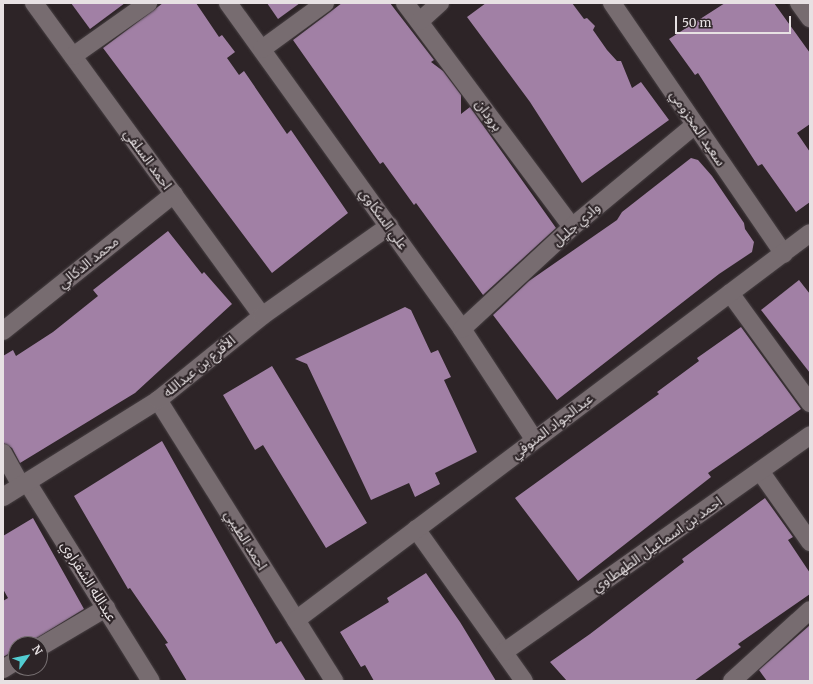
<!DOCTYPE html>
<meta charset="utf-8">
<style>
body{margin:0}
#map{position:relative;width:813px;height:684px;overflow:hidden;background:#2d2427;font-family:Merriweather,"Noto Sans Arabic",serif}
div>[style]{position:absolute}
.building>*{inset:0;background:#a180a5}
.roads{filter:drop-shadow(0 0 1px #474043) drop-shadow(0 0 1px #474043)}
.minor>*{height:18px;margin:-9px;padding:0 9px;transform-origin:9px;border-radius:9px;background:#776c70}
span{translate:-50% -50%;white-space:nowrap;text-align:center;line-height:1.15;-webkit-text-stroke:4px #2d2427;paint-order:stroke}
.street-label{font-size:14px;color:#e7e1e3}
.frame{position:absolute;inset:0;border:4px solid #e7e1e3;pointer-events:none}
.north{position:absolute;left:8px;top:636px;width:40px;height:40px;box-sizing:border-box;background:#2d2427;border:1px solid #777072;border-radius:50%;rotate:57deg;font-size:11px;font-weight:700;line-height:16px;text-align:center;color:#e7e1e3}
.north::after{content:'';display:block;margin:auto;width:14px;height:18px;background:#52ccd1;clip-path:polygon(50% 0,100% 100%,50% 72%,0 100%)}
.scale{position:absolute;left:675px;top:16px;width:116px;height:18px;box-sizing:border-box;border:2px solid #e7e1e3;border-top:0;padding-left:5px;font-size:12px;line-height:14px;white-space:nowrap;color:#e7e1e3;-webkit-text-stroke:3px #2d2427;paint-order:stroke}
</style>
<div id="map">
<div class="building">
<div style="clip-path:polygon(71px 3px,125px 3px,90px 29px)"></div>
<div style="clip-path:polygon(163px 3px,196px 3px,219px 37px,222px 35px,235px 52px,227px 58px,239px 75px,244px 71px,287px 134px,291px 130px,348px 213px,272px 273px,103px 48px)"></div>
<div style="clip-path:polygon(267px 3px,300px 3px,278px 19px)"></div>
<div style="clip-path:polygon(342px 3px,390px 3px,434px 60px,431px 62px,443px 71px,461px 95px,461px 114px,470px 107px,556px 228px,483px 295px,416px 203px,414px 205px,383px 162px,380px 164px,293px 40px)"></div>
<div style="clip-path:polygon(486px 3px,572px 3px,584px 19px,587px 18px,595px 26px,593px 30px,607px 50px,617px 61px,621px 61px,632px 88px,641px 82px,669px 120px,582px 183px,530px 102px,467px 17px)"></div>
<div style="clip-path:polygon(725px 3px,774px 3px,810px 53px,810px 124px,797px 133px,810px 152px,810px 202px,796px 212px,762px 164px,758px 166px,698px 73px,695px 75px,669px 39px)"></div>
<div style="clip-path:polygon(691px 158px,698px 160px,712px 176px,744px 223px,745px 229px,754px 242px,752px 252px,719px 274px,557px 400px,493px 315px,529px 281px,617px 220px,622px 212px)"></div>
<div style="clip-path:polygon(168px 231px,202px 274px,204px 272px,232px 304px,135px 393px,20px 463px,12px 448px,3px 443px,3px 356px,13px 350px,16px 356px,53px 332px,98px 296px,93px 290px)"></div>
<div style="clip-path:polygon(799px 280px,810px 294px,810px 373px,761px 310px)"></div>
<div style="clip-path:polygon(405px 307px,411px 310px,431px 353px,438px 350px,451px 377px,444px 380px,477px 452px,435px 473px,440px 484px,415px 497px,409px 483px,371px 500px,307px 364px,295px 359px)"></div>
<div style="clip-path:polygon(741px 327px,801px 409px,708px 473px,711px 477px,578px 581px,515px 498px,659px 394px,657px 392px,699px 361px,697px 358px)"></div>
<div style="clip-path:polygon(272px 366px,367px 523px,326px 548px,263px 445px,255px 450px,223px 395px)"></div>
<div style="clip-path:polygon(162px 441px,276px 644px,281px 641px,306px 681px,187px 681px,165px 644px,168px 643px,130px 588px,128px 589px,74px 496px)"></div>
<div style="clip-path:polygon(765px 498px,793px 537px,788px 540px,810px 573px,810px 594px,738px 644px,741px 647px,694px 681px,567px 681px,550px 662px,590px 634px,684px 562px,682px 559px)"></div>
<div style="clip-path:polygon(33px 518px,84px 609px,27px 644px,16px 644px,16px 650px,3px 657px,3px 601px,8px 598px,3px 589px,3px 536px)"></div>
<div style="clip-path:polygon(426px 573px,460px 622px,496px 681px,374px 681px,365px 665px,361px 667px,340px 632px,389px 602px,387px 598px)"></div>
<div style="clip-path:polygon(810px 625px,810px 681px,767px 681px,759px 670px)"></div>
</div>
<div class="roads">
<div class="minor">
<div style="left:34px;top:3px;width:387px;rotate:53.9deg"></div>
<div style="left:228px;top:3px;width:401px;rotate:54.3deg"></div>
<div style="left:462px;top:329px;width:131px;rotate:56.8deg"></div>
<div style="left:405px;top:3px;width:279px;rotate:53.3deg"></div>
<div style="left:612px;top:3px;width:304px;rotate:55.6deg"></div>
<div style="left:799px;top:3px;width:19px;rotate:54deg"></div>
<div style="left:420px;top:21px;width:27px;rotate:-42deg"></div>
<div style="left:262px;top:49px;width:78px;rotate:-36.1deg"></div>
<div style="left:73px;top:56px;width:92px;rotate:-35.2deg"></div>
<div style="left:730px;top:293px;width:136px;rotate:54deg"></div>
<div style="left:462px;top:329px;width:150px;rotate:-42.8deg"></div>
<div style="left:572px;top:227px;width:160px;rotate:-39.7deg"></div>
<div style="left:3px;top:331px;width:219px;rotate:-38.7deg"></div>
<div style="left:158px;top:400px;width:332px;rotate:57.9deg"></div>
<div style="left:3px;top:453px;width:37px;rotate:61deg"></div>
<div style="left:760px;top:471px;width:87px;rotate:54.8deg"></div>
<div style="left:27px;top:482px;width:234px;rotate:58.1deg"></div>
<div style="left:3px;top:497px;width:183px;rotate:-32deg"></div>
<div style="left:158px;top:400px;width:134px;rotate:-38.9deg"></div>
<div style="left:262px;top:316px;width:156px;rotate:-35.3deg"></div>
<div style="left:416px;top:529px;width:186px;rotate:54.6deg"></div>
<div style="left:296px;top:620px;width:643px;rotate:-36.98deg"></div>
<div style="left:40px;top:647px;width:77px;rotate:-30.6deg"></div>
<div style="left:504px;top:652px;width:375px;rotate:-35.3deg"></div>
<div style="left:3px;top:669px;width:15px;rotate:-32deg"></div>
<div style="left:732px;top:681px;width:105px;rotate:-42.3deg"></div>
</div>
</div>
<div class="street-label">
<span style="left:489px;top:115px;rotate:54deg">برودان</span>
<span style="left:698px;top:128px;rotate:56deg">سعيد المخزومي</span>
<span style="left:148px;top:159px;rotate:54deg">احمد السلفي</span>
<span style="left:384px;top:219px;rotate:54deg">علي السكاوي</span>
<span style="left:576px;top:224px;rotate:-41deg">وادي جليل</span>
<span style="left:88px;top:262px;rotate:-39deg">محمد الدكالي</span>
<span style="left:199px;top:366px;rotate:-39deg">الأقرع بن عبدالله</span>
<span style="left:552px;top:426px;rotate:-37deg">عبدالجواد المنوفي</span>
<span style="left:246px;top:540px;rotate:58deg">احمد الطيبي</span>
<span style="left:657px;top:544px;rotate:-35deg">احمد بن اسماعيل الطهطاوي</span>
<span style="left:89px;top:581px;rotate:58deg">عبدالله الشقراوي</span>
</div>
<div class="frame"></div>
<div class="north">N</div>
<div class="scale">50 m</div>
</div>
